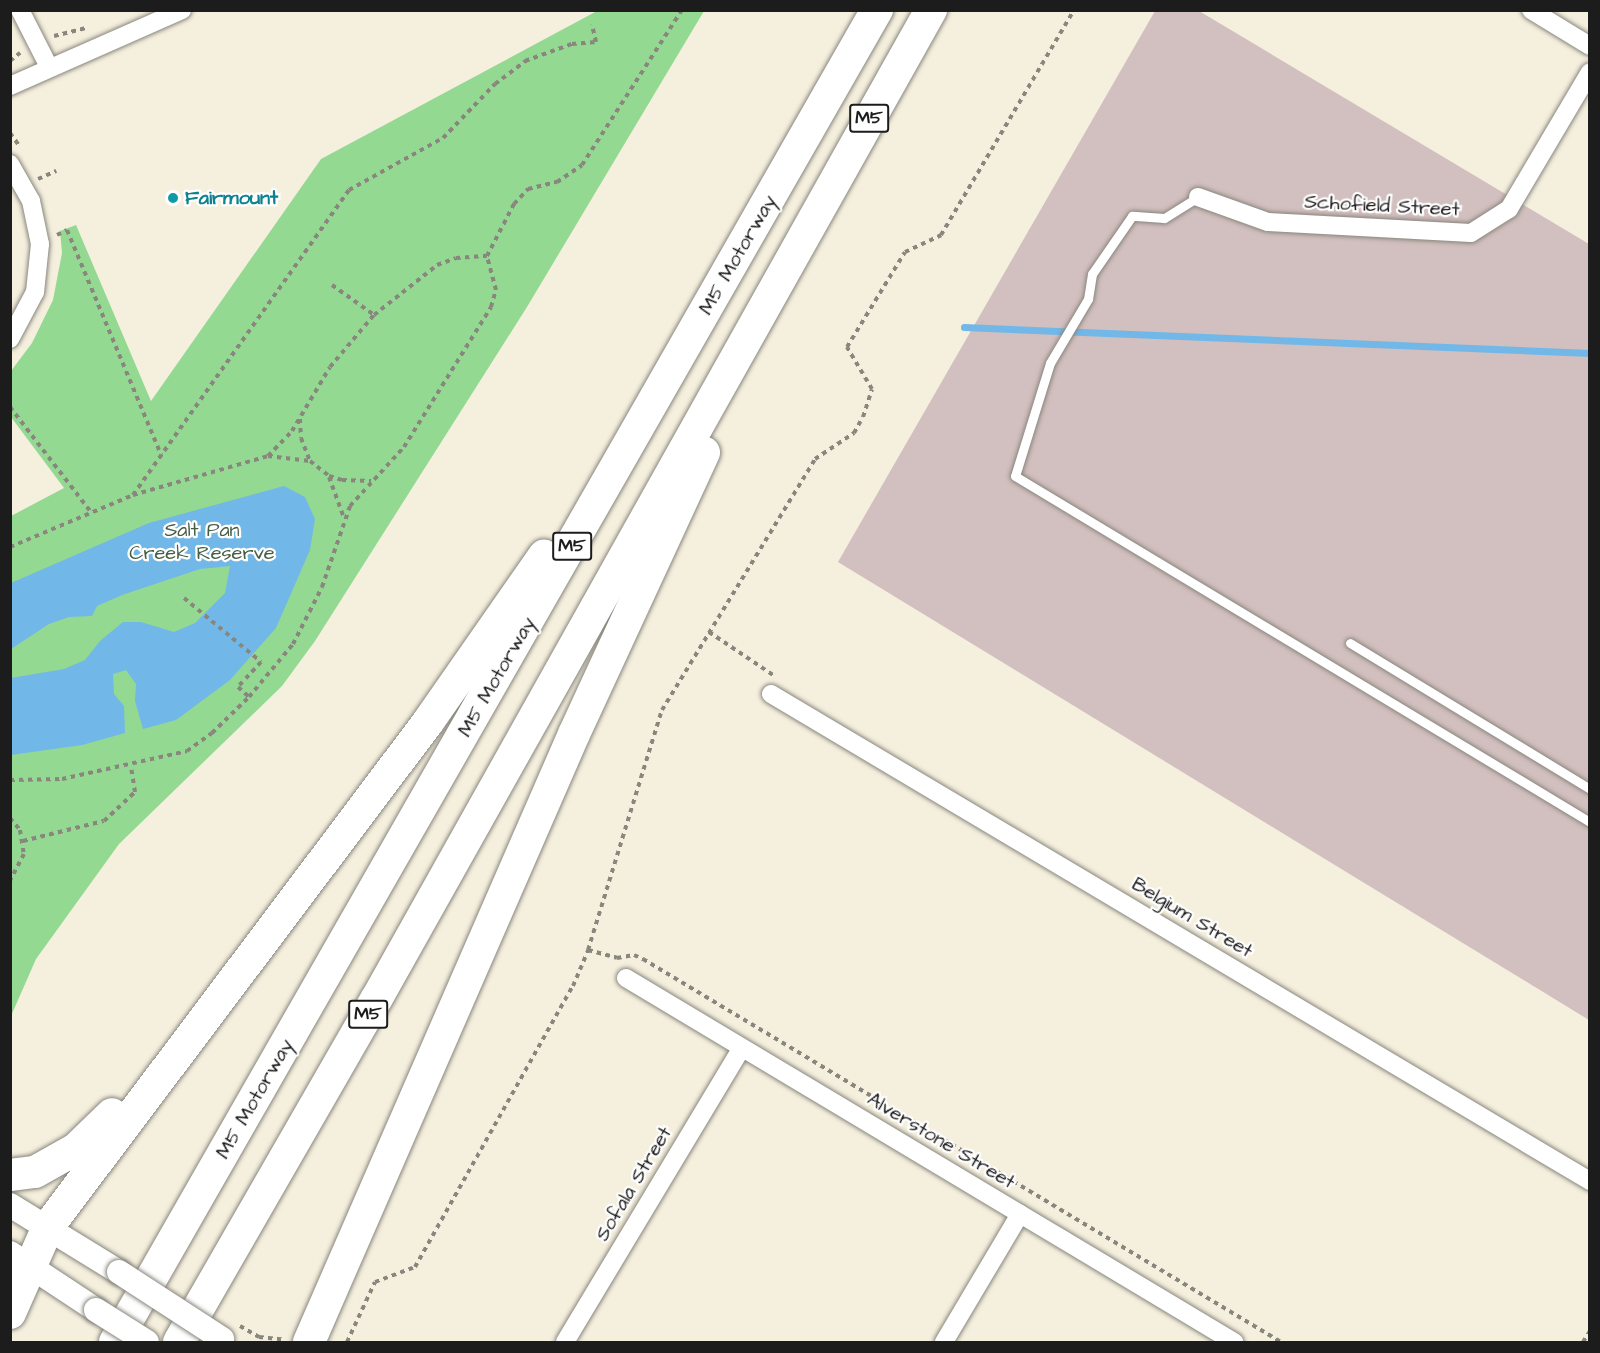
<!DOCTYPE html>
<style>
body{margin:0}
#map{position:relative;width:1600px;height:1353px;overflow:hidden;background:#f5efde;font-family:"Architects Daughter",sans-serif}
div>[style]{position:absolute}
.industrial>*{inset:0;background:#d2bfbf}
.green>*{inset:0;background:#93d992}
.water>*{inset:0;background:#71b7e8}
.stream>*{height:7px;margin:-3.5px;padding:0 3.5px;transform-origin:3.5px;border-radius:3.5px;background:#71b7e8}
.path>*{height:4px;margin-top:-2px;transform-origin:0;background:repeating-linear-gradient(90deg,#88867d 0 4.5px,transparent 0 9px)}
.roads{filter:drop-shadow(0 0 2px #88867d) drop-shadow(0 0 2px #88867d)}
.service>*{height:9px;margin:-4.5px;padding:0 4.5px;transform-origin:4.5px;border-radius:4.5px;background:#fff}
.minor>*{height:18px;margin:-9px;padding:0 9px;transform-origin:9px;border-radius:9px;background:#fff}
.secondary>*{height:24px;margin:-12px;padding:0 12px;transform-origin:12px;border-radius:12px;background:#fff}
.motorway>*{height:32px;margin:-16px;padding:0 16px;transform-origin:16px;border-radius:16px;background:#fff}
.bridges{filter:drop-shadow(0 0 2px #88867d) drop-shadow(0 0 2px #88867d)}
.secondary-bridge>*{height:24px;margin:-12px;padding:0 12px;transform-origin:12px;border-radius:12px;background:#fff}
.dots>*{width:16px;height:16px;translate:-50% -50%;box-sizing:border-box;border:3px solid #fff;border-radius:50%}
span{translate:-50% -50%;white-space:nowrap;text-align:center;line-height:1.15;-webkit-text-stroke:4.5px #fff;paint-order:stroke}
.shield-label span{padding:2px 4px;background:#fff;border:2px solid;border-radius:4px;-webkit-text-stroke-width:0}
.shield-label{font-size:18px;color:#1c1c1c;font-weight:700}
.culture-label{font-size:20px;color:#0d838f;font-weight:700}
.left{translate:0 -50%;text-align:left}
.street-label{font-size:20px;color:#1c1c1c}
.park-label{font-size:20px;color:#465e45}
.frame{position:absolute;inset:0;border:12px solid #1c1c1c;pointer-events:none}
</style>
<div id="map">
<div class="industrial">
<div style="clip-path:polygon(1155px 11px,1199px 11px,1589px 244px,1589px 1020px,838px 562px)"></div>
</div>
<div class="green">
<div style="clip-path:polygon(597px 11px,704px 11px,527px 307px,315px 641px,282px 686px,119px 844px,36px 959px,11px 1016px,11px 516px,64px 488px,11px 417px,11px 371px,32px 343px,53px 300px,62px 253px,60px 231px,76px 225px,151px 401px,321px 159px)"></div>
</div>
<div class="water">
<div style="clip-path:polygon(284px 486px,305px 497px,315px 519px,310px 550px,276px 628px,230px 680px,176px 720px,143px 729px,135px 701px,136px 684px,126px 670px,113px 674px,114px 694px,124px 706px,125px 733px,82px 745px,11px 755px,11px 678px,64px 669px,85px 660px,100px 641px,123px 622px,141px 622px,174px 632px,195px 623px,225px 593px,230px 566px,200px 569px,122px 595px,97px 606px,92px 616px,69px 617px,49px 624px,11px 649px,11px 583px,149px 523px)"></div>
</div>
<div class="stream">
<div style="left:964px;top:327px;width:627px;rotate:2.38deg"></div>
</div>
<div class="path">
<div style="left:54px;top:36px;width:34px;rotate:-14deg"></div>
<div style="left:10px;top:61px;width:13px;rotate:-39deg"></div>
<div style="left:10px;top:133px;width:17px;rotate:54deg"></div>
<div style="left:38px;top:179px;width:20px;rotate:-24deg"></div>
<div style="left:57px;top:235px;width:11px;rotate:-27deg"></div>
<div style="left:67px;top:230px;width:244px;rotate:67.3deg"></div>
<div style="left:332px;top:285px;width:52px;rotate:35.5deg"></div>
<div style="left:10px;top:407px;width:131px;rotate:52.4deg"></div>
<div style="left:300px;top:419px;width:19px;rotate:87deg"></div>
<div style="left:301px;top:438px;width:25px;rotate:69deg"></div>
<div style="left:268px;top:456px;width:42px;rotate:6.8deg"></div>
<div style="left:310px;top:461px;width:24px;rotate:38deg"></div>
<div style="left:329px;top:476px;width:14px;rotate:17deg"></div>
<div style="left:342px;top:480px;width:29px;rotate:2deg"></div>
<div style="left:329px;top:477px;width:44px;rotate:69.9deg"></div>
<div style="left:133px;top:495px;width:374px;rotate:-54.7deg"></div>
<div style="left:349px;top:190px;width:107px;rotate:-29deg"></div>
<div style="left:443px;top:138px;width:75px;rotate:-46.1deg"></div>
<div style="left:495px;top:84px;width:38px;rotate:-37deg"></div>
<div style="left:525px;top:61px;width:50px;rotate:-19.9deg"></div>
<div style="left:572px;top:44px;width:24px;rotate:-5deg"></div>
<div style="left:596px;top:42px;width:18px;rotate:-103deg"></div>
<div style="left:10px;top:547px;width:134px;rotate:-22.9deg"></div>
<div style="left:133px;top:495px;width:141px;rotate:-16.1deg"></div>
<div style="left:268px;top:456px;width:35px;rotate:-46deg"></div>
<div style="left:292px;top:431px;width:74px;rotate:-59.3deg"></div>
<div style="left:330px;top:367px;width:68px;rotate:-49.8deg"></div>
<div style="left:374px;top:315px;width:80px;rotate:-38.4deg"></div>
<div style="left:437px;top:265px;width:20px;rotate:-20deg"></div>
<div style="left:456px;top:258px;width:31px;rotate:-4deg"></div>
<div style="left:184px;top:598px;width:100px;rotate:39.7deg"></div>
<div style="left:261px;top:662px;width:34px;rotate:133deg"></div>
<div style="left:238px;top:687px;width:15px;rotate:42deg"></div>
<div style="left:709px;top:632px;width:77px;rotate:33.9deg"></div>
<div style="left:10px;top:780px;width:52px;rotate:-1.1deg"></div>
<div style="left:62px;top:779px;width:128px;rotate:-12.6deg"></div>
<div style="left:187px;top:751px;width:31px;rotate:-36deg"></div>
<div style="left:212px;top:733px;width:52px;rotate:-44.2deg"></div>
<div style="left:249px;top:697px;width:69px;rotate:-50.3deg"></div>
<div style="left:293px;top:644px;width:64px;rotate:-63deg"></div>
<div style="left:322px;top:587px;width:86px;rotate:-70.9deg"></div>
<div style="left:350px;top:506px;width:80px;rotate:-47.5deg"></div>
<div style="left:404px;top:447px;width:165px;rotate:-58.1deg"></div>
<div style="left:491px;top:307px;width:18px;rotate:-74deg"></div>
<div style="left:496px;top:290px;width:35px;rotate:-105deg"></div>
<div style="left:487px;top:256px;width:59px;rotate:-62.6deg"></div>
<div style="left:514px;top:204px;width:21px;rotate:-47deg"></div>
<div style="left:528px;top:189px;width:30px;rotate:-14deg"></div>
<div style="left:557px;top:182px;width:30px;rotate:-34deg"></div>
<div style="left:582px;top:165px;width:184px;rotate:-57.2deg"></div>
<div style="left:10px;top:818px;width:16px;rotate:50deg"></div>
<div style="left:20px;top:830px;width:24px;rotate:81deg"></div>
<div style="left:24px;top:854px;width:30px;rotate:118deg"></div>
<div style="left:23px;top:841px;width:83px;rotate:-13.9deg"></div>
<div style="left:104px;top:821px;width:42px;rotate:-43.1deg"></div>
<div style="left:135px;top:792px;width:26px;rotate:-99deg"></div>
<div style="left:588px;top:950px;width:30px;rotate:15deg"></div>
<div style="left:617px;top:958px;width:17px;rotate:-10deg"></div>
<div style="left:634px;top:955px;width:10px;rotate:24deg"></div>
<div style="left:643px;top:959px;width:744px;rotate:30.98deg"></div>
<div style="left:240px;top:1326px;width:22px;rotate:30deg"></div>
<div style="left:259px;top:1337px;width:27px;rotate:6deg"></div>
<div style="left:347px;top:1342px;width:66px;rotate:-65deg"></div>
<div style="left:375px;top:1282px;width:43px;rotate:-20.6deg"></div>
<div style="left:415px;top:1267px;width:322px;rotate:-60.7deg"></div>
<div style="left:573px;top:986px;width:39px;rotate:-67deg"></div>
<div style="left:588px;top:950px;width:251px;rotate:-72.9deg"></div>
<div style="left:662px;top:710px;width:294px;rotate:-58.6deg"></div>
<div style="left:815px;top:459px;width:47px;rotate:-33.7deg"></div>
<div style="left:854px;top:433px;width:18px;rotate:-61deg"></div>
<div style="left:863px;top:417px;width:29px;rotate:-72deg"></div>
<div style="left:872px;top:389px;width:49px;rotate:-120.8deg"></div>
<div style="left:847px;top:347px;width:111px;rotate:-58.6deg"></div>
<div style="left:905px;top:252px;width:40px;rotate:-25deg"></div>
<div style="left:941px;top:235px;width:261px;rotate:-59.4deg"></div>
<div style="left:1583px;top:1342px;width:13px;rotate:-58deg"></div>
</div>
<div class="roads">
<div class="service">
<div style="left:1198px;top:197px;width:40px;rotate:148deg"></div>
<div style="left:1164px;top:218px;width:32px;rotate:-176deg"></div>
<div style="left:1132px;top:216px;width:70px;rotate:124.6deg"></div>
<div style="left:1092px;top:274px;width:25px;rotate:99deg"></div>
<div style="left:1088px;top:299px;width:74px;rotate:120.7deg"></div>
<div style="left:1050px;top:363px;width:118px;rotate:107.2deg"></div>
<div style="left:1015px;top:476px;width:671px;rotate:31.04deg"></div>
<div style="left:1350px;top:643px;width:281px;rotate:31.3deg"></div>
</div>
<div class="minor">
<div style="left:20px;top:10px;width:64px;rotate:63deg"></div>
<div style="left:1531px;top:10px;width:69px;rotate:31.4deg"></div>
<div style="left:10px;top:86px;width:188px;rotate:-23.8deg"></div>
<div style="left:10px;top:164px;width:43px;rotate:60.4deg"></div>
<div style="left:31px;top:201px;width:44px;rotate:78.2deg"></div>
<div style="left:40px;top:244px;width:48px;rotate:95.9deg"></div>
<div style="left:35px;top:292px;width:53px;rotate:118deg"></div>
<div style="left:1198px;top:197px;width:74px;rotate:19.7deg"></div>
<div style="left:1268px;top:222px;width:203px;rotate:3.1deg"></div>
<div style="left:1471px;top:233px;width:45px;rotate:-32.3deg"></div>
<div style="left:1509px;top:209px;width:159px;rotate:-59.4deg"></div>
<div style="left:771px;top:694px;width:953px;rotate:30.74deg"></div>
<div style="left:626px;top:978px;width:709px;rotate:30.91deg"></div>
<div style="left:565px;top:1342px;width:342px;rotate:-59deg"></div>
<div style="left:944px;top:1342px;width:149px;rotate:-59.3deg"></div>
</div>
<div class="secondary">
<div style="left:10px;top:1205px;width:128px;rotate:31.6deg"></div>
<div style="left:10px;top:1253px;width:103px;rotate:33.5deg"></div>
</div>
<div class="motorway">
<div style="left:10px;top:1175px;width:25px;rotate:-7deg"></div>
<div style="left:35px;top:1172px;width:47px;rotate:-29.3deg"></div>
<div style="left:76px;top:1149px;width:50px;rotate:-44.2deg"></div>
<div style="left:10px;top:1313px;width:94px;rotate:-66.2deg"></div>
<div style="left:48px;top:1227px;width:632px;rotate:-53.04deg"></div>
<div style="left:428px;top:722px;width:203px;rotate:-55.1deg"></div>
<div style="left:115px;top:1342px;width:1535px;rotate:-60.23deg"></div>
<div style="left:179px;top:1342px;width:397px;rotate:-60.1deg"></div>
<div style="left:377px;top:998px;width:1133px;rotate:-60.72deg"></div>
<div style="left:309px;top:1342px;width:663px;rotate:-66.45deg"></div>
<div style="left:574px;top:734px;width:310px;rotate:-65.2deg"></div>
</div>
</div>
<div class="bridges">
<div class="secondary-bridge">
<div style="left:119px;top:1272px;width:123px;rotate:33deg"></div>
<div style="left:96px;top:1310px;width:60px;rotate:32.1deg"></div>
</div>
</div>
<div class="dots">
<div style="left:173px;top:198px;background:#0f9aa8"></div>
</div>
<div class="shield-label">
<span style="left:869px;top:118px">M5</span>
<span style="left:572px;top:546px">M5</span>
<span style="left:368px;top:1014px">M5</span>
</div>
<div class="culture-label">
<span class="left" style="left:185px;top:198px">Fairmount</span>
</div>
<div class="street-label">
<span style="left:1382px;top:206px;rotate:3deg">Schofield Street</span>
<span style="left:738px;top:255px;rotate:-60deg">M5 Motorway</span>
<span style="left:497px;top:677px;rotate:-60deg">M5 Motorway</span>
<span style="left:1192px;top:918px;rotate:31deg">Belgium Street</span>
<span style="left:255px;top:1099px;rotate:-60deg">M5 Motorway</span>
<span style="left:941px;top:1141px;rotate:31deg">Alverstone Street</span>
<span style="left:634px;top:1184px;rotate:-59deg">Sofala Street</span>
</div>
<div class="park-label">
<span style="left:202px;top:542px">Salt Pan<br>Creek Reserve</span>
</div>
<div class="frame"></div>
</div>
